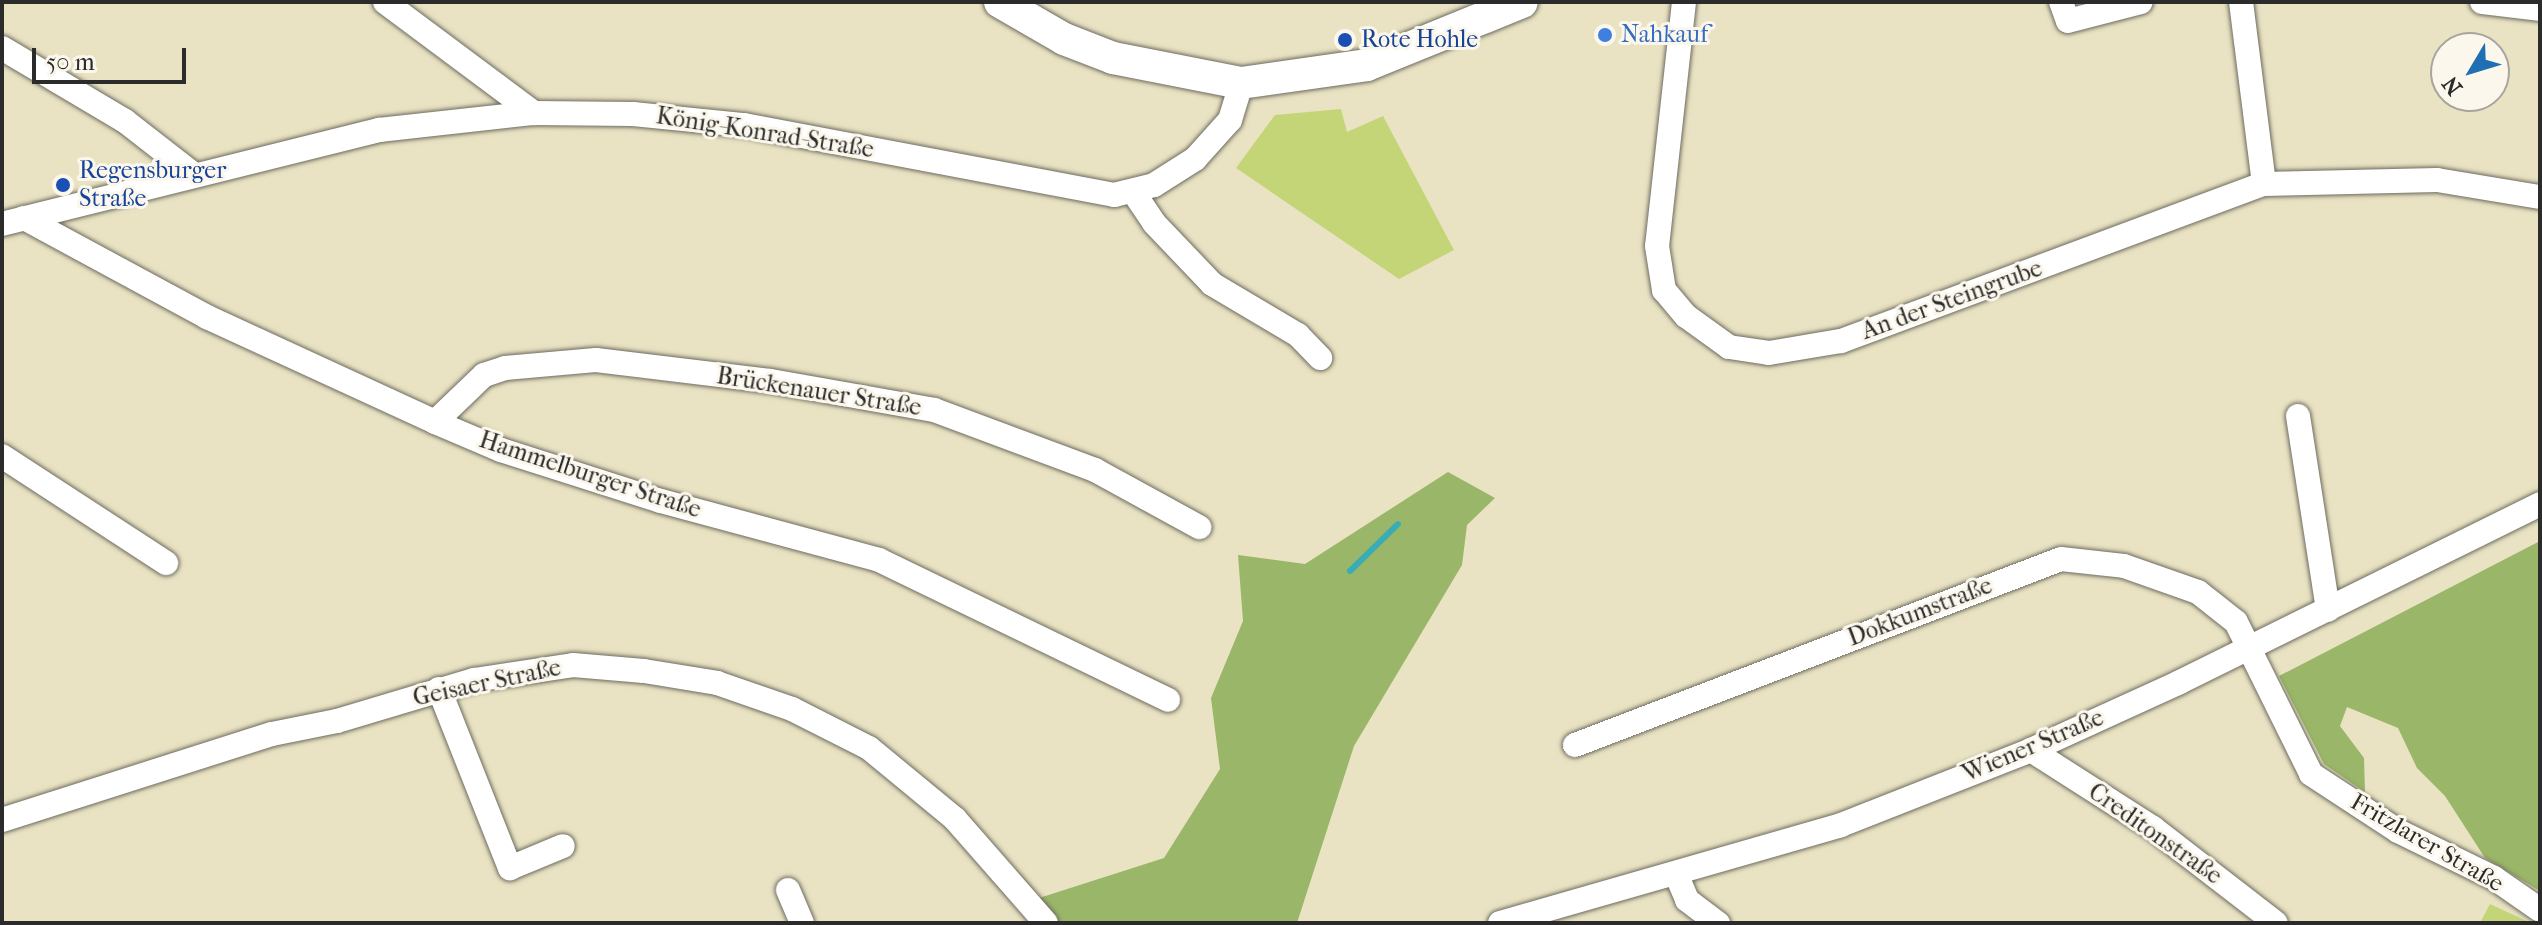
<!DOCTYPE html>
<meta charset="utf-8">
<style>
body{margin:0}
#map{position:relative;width:2542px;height:925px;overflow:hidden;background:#e9e3c3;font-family:"IM FELL French Canon",serif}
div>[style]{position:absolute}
.green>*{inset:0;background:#c3d577}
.forest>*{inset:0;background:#9ab668}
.stream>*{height:6px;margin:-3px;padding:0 3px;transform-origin:3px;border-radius:3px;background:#3aacb5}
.roads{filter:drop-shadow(0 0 2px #6e6b60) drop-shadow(0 0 2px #6e6b60)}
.minor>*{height:24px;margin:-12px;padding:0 12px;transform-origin:12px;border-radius:12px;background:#fff}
.major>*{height:32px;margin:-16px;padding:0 16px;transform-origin:16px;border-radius:16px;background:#fff}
.dots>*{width:22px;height:22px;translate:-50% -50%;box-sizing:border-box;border:4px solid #fbf7ec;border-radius:50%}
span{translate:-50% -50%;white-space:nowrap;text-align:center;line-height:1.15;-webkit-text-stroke:6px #fbf7ec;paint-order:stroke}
.shop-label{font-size:24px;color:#366cbe}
.left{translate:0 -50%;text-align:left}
.transit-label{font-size:24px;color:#164399}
.street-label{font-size:24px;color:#2b2b2b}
.frame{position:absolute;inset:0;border:4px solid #2b2b2b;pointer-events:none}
.north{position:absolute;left:2430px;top:32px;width:80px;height:80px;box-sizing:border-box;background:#fbf7ec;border:2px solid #a8a59f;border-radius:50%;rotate:232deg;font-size:22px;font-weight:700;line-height:32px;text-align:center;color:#2b2b2b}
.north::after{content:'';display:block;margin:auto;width:28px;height:36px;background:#1f6fb2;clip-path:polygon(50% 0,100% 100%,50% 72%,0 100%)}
.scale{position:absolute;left:32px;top:48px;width:154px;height:36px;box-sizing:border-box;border:4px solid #2b2b2b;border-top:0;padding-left:10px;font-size:24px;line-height:28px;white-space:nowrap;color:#2b2b2b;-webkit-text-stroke:6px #fbf7ec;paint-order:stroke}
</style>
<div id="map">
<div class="green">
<div style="clip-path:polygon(1341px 109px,1347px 132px,1383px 116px,1454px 250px,1399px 279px,1236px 168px,1275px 115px)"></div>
<div style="clip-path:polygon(2490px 904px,2531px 923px,2480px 923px)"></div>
</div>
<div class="forest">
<div style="clip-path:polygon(1448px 472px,1495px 498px,1467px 525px,1462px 565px,1354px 746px,1297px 923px,1058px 923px,1036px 899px,1164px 858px,1220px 769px,1211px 698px,1243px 621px,1238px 555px,1305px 564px)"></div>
<div style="clip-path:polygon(2540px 541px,2540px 891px,2485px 858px,2445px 796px,2417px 768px,2398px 728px,2347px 707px,2340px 726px,2364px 758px,2365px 792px,2324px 764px,2279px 676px)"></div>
</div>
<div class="stream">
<div style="left:1350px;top:571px;width:67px;rotate:-44.4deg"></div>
</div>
<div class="roads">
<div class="minor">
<div style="left:385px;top:2px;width:186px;rotate:36.7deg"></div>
<div style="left:1684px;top:2px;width:245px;rotate:96.3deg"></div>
<div style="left:1657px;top:246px;width:45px;rotate:81deg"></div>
<div style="left:1664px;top:290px;width:34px;rotate:50deg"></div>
<div style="left:1686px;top:316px;width:53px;rotate:35.8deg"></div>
<div style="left:1729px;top:347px;width:40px;rotate:8.5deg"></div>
<div style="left:1769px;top:353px;width:73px;rotate:-9.5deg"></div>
<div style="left:1841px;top:341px;width:451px;rotate:-20.4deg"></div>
<div style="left:2264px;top:184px;width:173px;rotate:-1.3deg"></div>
<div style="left:2437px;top:180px;width:104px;rotate:9.4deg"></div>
<div style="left:2061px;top:2px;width:20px;rotate:70deg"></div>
<div style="left:2068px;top:21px;width:75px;rotate:-14.6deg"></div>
<div style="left:2241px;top:2px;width:183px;rotate:82.8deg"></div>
<div style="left:2482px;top:2px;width:58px;rotate:6.9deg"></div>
<div style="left:2px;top:48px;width:143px;rotate:30.7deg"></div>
<div style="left:125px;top:121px;width:86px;rotate:37.9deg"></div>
<div style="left:1134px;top:193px;width:36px;rotate:56deg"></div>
<div style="left:1154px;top:223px;width:84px;rotate:46.4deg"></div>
<div style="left:1212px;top:284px;width:100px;rotate:30.7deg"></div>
<div style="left:1298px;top:335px;width:32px;rotate:46deg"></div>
<div style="left:24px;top:218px;width:208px;rotate:28.4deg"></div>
<div style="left:207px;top:317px;width:251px;rotate:24.7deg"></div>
<div style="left:435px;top:422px;width:72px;rotate:23deg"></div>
<div style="left:501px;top:450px;width:168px;rotate:17.7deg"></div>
<div style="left:661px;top:501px;width:226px;rotate:15.1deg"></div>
<div style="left:879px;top:560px;width:321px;rotate:25.8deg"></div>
<div style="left:2px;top:224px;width:389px;rotate:-14deg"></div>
<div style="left:379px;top:130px;width:156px;rotate:-6.3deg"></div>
<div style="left:534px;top:113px;width:99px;rotate:0.6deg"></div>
<div style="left:633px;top:114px;width:112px;rotate:5.7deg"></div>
<div style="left:744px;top:125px;width:377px;rotate:10.7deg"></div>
<div style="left:1114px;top:195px;width:41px;rotate:-14deg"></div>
<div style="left:1154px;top:185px;width:49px;rotate:-32.4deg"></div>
<div style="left:1195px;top:159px;width:52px;rotate:-48.1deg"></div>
<div style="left:1230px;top:120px;width:39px;rotate:-73deg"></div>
<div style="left:2298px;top:416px;width:196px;rotate:81.2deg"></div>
<div style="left:435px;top:422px;width:68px;rotate:-43.8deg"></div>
<div style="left:484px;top:375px;width:22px;rotate:-18deg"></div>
<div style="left:505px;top:368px;width:91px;rotate:-5deg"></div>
<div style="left:596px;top:360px;width:175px;rotate:6.9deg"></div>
<div style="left:770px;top:381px;width:167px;rotate:10deg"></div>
<div style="left:934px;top:410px;width:172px;rotate:20.4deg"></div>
<div style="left:1095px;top:470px;width:119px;rotate:28.7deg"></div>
<div style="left:2px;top:456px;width:196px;rotate:33.1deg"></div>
<div style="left:439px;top:689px;width:193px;rotate:68.4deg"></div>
<div style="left:510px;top:868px;width:57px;rotate:-22.5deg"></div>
<div style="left:1575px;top:745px;width:520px;rotate:-20.94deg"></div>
<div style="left:2061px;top:559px;width:63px;rotate:6.3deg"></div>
<div style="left:2124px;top:566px;width:78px;rotate:19.4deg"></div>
<div style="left:2198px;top:592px;width:48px;rotate:38.3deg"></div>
<div style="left:2236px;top:622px;width:169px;rotate:63.7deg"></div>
<div style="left:2311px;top:774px;width:104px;rotate:33.2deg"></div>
<div style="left:2398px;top:831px;width:107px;rotate:26.1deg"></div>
<div style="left:2494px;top:878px;width:56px;rotate:34.8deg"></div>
<div style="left:2031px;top:750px;width:145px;rotate:32.6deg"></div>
<div style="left:2153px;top:828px;width:155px;rotate:37.7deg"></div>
<div style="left:2px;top:820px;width:283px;rotate:-17.7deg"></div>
<div style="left:272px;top:734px;width:66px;rotate:-11.3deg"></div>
<div style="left:337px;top:721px;width:143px;rotate:-16.7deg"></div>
<div style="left:474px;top:680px;width:100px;rotate:-8.6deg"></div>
<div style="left:573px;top:665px;width:71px;rotate:4.8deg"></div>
<div style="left:644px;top:671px;width:74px;rotate:9.3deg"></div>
<div style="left:717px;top:683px;width:79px;rotate:19.1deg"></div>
<div style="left:792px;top:709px;width:86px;rotate:26.9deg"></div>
<div style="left:869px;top:748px;width:112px;rotate:39.5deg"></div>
<div style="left:955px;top:819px;width:138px;rotate:48.8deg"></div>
<div style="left:1677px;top:876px;width:26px;rotate:67deg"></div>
<div style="left:1687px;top:900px;width:39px;rotate:37deg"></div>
<div style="left:788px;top:890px;width:36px;rotate:67deg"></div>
<div style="left:1500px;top:923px;width:355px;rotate:-16deg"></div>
<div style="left:1841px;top:825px;width:204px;rotate:-21.5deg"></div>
<div style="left:2031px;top:750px;width:162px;rotate:-24.5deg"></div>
<div style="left:2178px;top:683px;width:404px;rotate:-26.3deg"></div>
</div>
<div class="major">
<div style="left:1000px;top:2px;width:74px;rotate:30deg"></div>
<div style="left:1064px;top:39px;width:53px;rotate:21.2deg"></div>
<div style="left:1113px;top:58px;width:130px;rotate:11.1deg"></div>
<div style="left:1241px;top:83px;width:127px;rotate:-8.1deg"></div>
<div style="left:1367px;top:65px;width:167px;rotate:-22.1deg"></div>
</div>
</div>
<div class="dots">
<div style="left:1605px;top:35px;background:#3f7fe0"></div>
<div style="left:1345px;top:40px;background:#1a4fb4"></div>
<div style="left:63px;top:185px;background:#1a4fb4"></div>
</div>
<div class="shop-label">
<span class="left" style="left:1621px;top:35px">Nahkauf</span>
</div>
<div class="transit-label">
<span class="left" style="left:1361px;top:40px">Rote Hohle</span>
<span class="left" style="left:79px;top:185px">Regensburger<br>Straße</span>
</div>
<div class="street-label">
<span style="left:765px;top:133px;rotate:9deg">König-Konrad-Straße</span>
<span style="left:1952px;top:300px;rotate:-20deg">An der Steingrube</span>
<span style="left:819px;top:392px;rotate:9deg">Brückenauer Straße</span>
<span style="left:590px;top:475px;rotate:18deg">Hammelburger Straße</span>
<span style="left:1920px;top:612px;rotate:-21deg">Dokkumstraße</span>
<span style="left:487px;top:683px;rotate:-12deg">Geisaer Straße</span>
<span style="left:2033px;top:746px;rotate:-23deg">Wiener Straße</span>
<span style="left:2155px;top:834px;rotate:35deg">Creditonstraße</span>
<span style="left:2427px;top:843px;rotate:30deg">Fritzlarer Straße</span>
</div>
<div class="frame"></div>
<div class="north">N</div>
<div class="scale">50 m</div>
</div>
